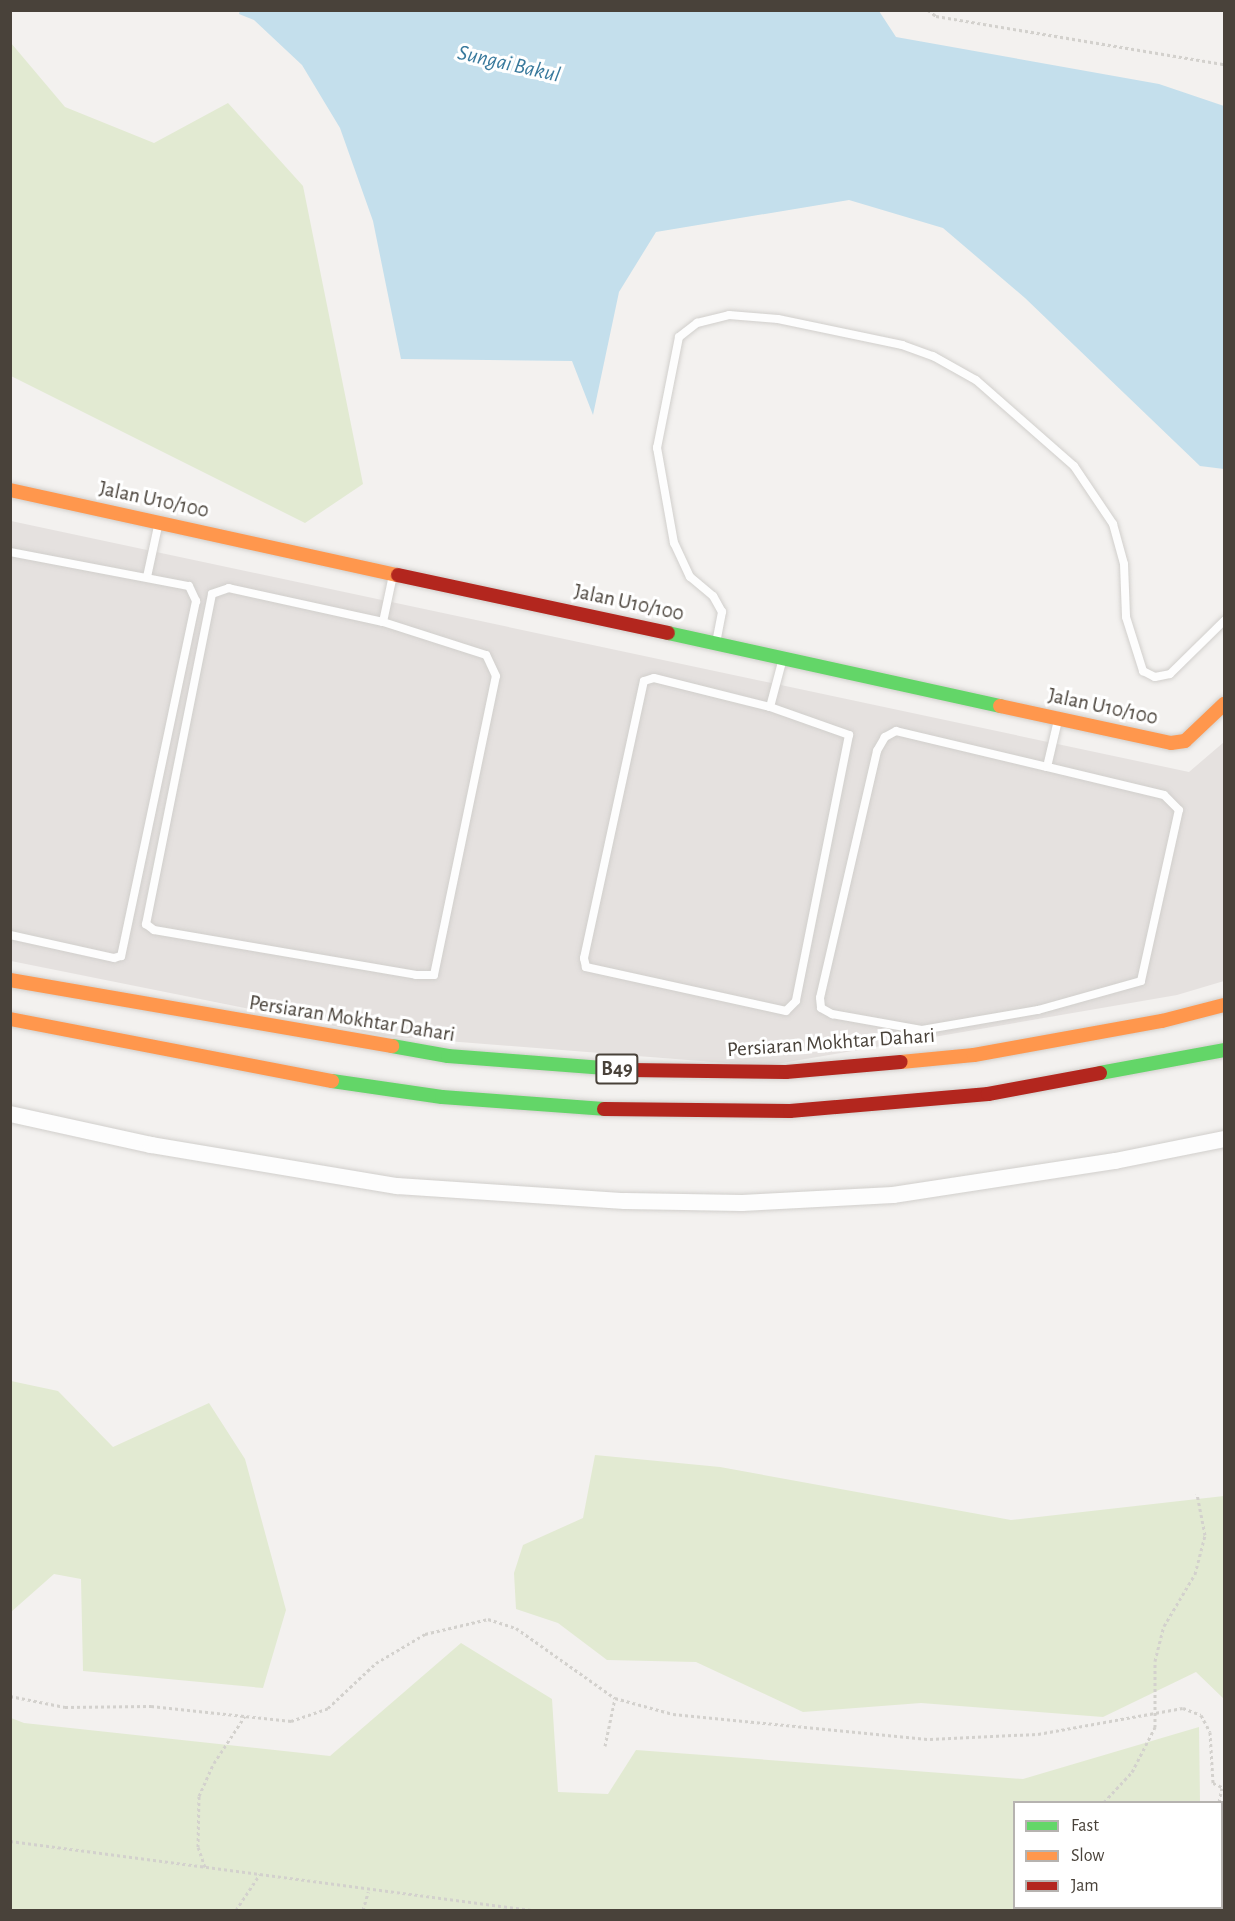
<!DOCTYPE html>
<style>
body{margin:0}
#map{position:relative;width:1235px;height:1921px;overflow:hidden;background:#f3f1ef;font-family:"Alegreya Sans",sans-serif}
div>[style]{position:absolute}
.industrial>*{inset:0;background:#e5e1df}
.green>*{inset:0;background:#e2ead2}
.water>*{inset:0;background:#c4dfec}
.path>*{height:3px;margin-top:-1.5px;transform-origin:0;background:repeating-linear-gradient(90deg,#d3d1cd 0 3px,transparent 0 6px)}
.roads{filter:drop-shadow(0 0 2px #d1cfcc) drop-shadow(0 0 2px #d1cfcc)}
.lane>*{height:8px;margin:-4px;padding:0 4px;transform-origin:4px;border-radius:4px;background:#fdfdfd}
.street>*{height:16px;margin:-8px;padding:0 8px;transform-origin:8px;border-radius:8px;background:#fdfdfd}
.fast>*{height:14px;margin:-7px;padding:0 7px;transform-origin:7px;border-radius:7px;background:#63d668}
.slow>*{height:14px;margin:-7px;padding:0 7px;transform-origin:7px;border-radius:7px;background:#ff974d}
.jam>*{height:14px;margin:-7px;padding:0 7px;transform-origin:7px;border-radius:7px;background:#b3261e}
span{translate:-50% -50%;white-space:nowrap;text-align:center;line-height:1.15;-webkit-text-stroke:6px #fff;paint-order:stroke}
.shield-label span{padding:2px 4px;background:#fff;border:2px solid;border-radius:4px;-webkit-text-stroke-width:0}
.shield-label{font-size:20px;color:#49423a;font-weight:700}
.street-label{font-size:21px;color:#49423a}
.water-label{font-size:22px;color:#38799c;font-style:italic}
.frame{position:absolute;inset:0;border:12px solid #49423a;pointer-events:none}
.legend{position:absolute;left:1013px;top:1801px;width:210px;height:108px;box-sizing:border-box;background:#fff;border:2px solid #b6b3b0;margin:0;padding:8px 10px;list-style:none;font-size:18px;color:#49423a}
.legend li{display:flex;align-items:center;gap:12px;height:30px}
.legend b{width:30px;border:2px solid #b6b3b0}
</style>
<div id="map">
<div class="industrial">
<div style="clip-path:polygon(11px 521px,1189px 772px,1224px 742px,1224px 981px,1177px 995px,765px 1066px,384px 1036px,11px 961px)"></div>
</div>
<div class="green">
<div style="clip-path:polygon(11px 43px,65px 107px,154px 143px,228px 103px,303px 186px,363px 484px,305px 523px,11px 376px)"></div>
<div style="clip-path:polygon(11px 1381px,58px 1391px,113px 1447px,209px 1403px,245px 1459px,286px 1610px,263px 1688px,83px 1671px,81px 1579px,54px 1574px,11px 1612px)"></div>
<div style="clip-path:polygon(595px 1455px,720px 1467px,1011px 1520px,1224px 1496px,1224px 1699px,1196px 1672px,1103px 1717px,921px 1703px,803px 1712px,696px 1662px,607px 1660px,558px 1623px,516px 1609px,514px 1573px,523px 1545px,583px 1518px)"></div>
<div style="clip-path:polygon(461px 1643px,552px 1699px,558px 1792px,608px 1794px,636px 1750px,1023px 1779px,1199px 1727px,1200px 1802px,1014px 1802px,1014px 1908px,1222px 1908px,1222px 1877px,1224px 1910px,11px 1910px,11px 1718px,24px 1723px,330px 1756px)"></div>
</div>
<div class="water">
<div style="clip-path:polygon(240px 10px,879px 11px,896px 37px,1159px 84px,1224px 106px,1224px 469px,1200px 466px,1025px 298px,943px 228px,849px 200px,656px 232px,619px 292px,593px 415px,572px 361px,401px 359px,373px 221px,340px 128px,302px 65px,254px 20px,239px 14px)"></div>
</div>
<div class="path">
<div style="left:928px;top:10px;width:10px;rotate:37deg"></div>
<div style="left:936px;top:16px;width:292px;rotate:9.5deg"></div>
<div style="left:10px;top:1696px;width:56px;rotate:11.3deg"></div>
<div style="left:65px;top:1707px;width:86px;rotate:-0.7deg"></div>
<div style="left:151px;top:1706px;width:141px;rotate:6.1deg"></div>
<div style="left:291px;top:1721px;width:39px;rotate:-19deg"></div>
<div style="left:328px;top:1708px;width:66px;rotate:-43.2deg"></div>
<div style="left:376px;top:1663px;width:57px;rotate:-30.6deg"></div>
<div style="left:425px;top:1634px;width:65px;rotate:-13.4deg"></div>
<div style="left:488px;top:1619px;width:29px;rotate:18deg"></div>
<div style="left:516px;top:1628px;width:121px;rotate:35.3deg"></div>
<div style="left:615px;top:1698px;width:60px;rotate:15.4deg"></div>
<div style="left:673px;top:1714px;width:258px;rotate:5.6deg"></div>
<div style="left:930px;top:1739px;width:108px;rotate:-2.7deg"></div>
<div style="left:1038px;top:1734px;width:147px;rotate:-10.2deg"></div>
<div style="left:1183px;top:1708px;width:19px;rotate:21deg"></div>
<div style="left:1201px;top:1715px;width:19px;rotate:62deg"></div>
<div style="left:1210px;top:1732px;width:51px;rotate:86.6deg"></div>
<div style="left:1213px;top:1783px;width:12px;rotate:24deg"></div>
<div style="left:605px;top:1746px;width:49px;rotate:-78.2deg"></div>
<div style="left:1104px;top:1802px;width:41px;rotate:-47deg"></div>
<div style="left:1132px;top:1772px;width:51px;rotate:-62.9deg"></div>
<div style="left:1155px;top:1727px;width:66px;rotate:-90deg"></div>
<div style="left:1155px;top:1661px;width:36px;rotate:-76deg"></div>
<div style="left:1164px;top:1626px;width:61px;rotate:-59.2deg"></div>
<div style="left:1195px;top:1574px;width:40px;rotate:-75.6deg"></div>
<div style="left:1205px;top:1535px;width:42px;rotate:-101deg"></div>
<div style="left:1219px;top:1802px;width:14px;rotate:-78deg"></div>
<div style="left:10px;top:1841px;width:526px;rotate:7.54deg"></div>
<div style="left:1222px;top:1843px;width:8px;rotate:76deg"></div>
<div style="left:205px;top:1867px;width:21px;rotate:-109deg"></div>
<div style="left:198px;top:1847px;width:51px;rotate:-88.9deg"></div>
<div style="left:199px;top:1796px;width:36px;rotate:-66deg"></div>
<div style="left:214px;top:1763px;width:56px;rotate:-56.6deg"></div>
<div style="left:236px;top:1910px;width:43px;rotate:-56.3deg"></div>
<div style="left:363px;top:1910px;width:19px;rotate:-74deg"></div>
<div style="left:1024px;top:1910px;width:4px;rotate:-34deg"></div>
</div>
<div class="roads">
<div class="lane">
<div style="left:10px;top:552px;width:182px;rotate:10.8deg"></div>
<div style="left:189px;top:586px;width:17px;rotate:65deg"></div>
<div style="left:196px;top:601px;width:363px;rotate:101.9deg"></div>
<div style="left:121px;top:956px;width:7px;rotate:164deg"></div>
<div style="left:114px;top:958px;width:107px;rotate:-167.5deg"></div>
<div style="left:147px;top:577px;width:52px;rotate:-77.8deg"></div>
<div style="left:383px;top:622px;width:158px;rotate:-167.6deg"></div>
<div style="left:229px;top:588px;width:18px;rotate:161deg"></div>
<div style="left:212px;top:594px;width:337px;rotate:101.3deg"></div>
<div style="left:146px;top:924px;width:10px;rotate:37deg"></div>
<div style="left:154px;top:930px;width:266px;rotate:9.7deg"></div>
<div style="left:416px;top:975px;width:18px"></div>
<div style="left:434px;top:975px;width:305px;rotate:-78.3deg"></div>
<div style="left:496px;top:676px;width:23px;rotate:-115deg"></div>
<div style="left:486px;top:655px;width:108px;rotate:-162.2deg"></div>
<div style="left:383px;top:622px;width:48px;rotate:-78deg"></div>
<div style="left:716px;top:643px;width:32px;rotate:-79deg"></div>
<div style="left:722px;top:612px;width:18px;rotate:-119deg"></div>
<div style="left:713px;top:596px;width:30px;rotate:-140deg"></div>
<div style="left:690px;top:577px;width:38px;rotate:-115deg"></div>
<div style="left:674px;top:543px;width:97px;rotate:-100.1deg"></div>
<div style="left:657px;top:448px;width:113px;rotate:-78.8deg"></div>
<div style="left:679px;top:337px;width:23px;rotate:-38deg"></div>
<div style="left:697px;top:323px;width:33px;rotate:-14deg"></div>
<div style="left:729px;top:315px;width:49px;rotate:4.7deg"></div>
<div style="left:778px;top:319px;width:127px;rotate:11.8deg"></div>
<div style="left:902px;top:345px;width:33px;rotate:20deg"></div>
<div style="left:933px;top:356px;width:49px;rotate:29.2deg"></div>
<div style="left:976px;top:380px;width:130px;rotate:41.3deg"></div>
<div style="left:1074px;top:466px;width:70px;rotate:56.1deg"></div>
<div style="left:1113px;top:524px;width:41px;rotate:74.6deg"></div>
<div style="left:1124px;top:564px;width:53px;rotate:87.8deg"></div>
<div style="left:1126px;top:617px;width:57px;rotate:72.5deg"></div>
<div style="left:1143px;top:671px;width:13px;rotate:27deg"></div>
<div style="left:1155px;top:677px;width:15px;rotate:-11deg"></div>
<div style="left:1170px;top:674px;width:76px;rotate:-44.5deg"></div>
<div style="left:654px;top:678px;width:120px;rotate:14deg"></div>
<div style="left:770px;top:707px;width:84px;rotate:19.5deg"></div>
<div style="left:849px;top:735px;width:271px;rotate:101.3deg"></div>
<div style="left:796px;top:1001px;width:14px;rotate:135deg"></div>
<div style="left:786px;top:1011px;width:205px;rotate:-167.6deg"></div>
<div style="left:586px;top:967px;width:9px;rotate:-103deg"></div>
<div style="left:584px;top:958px;width:283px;rotate:-77.8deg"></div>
<div style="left:644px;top:681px;width:10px;rotate:-17deg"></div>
<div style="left:770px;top:707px;width:47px;rotate:-75.1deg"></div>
<div style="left:1047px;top:767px;width:155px;rotate:-166.6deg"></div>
<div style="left:896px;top:731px;width:13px;rotate:151deg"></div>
<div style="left:885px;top:737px;width:16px;rotate:120deg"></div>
<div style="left:877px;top:751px;width:253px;rotate:103deg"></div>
<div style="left:820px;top:998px;width:10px;rotate:84deg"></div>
<div style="left:821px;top:1008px;width:13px;rotate:29deg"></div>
<div style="left:832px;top:1014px;width:91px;rotate:10.1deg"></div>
<div style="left:922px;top:1030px;width:118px;rotate:-9.8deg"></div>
<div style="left:1038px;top:1010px;width:107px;rotate:-15.7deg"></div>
<div style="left:1141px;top:981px;width:175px;rotate:-77.5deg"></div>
<div style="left:1179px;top:810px;width:21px;rotate:-135deg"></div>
<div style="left:1164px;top:795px;width:120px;rotate:-166.5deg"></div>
<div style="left:1047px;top:767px;width:48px;rotate:-76.8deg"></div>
</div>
<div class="street">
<div style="left:10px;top:1114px;width:144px;rotate:12.4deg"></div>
<div style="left:151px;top:1145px;width:249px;rotate:9.5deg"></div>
<div style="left:397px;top:1186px;width:228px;rotate:3.8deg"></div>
<div style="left:625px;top:1201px;width:117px;rotate:1deg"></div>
<div style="left:742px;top:1203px;width:151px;rotate:-3deg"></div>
<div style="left:893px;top:1195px;width:225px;rotate:-8.7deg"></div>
<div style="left:1115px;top:1161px;width:111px;rotate:-11.4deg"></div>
</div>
<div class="fast">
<div style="left:668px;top:633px;width:340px;rotate:12.4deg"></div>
<div style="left:392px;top:1046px;width:57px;rotate:10.1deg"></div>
<div style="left:448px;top:1056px;width:181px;rotate:4.4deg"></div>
<div style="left:1100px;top:1073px;width:126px;rotate:-10.5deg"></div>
<div style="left:332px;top:1081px;width:111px;rotate:8.3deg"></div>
<div style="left:442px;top:1097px;width:162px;rotate:4.2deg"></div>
</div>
<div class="slow">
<div style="left:10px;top:490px;width:397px;rotate:12.4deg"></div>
<div style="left:1000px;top:706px;width:175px;rotate:12.2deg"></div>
<div style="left:1171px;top:743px;width:14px;rotate:-8deg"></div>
<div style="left:1185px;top:741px;width:54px;rotate:-43.5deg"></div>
<div style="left:10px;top:980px;width:388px;rotate:9.8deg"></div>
<div style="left:10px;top:1019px;width:328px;rotate:10.9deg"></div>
<div style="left:901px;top:1062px;width:73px;rotate:-5.5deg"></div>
<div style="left:974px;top:1055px;width:191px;rotate:-10.3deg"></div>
<div style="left:1162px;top:1021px;width:64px;rotate:-14.5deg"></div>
</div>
<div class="jam">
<div style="left:398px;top:575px;width:276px;rotate:12.1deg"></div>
<div style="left:628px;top:1070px;width:158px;rotate:0.7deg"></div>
<div style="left:786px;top:1072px;width:115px;rotate:-5deg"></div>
<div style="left:604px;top:1109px;width:186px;rotate:0.6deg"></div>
<div style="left:790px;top:1111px;width:199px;rotate:-4.9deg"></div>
<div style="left:988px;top:1094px;width:114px;rotate:-10.6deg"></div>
</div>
</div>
<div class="shield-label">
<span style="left:617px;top:1069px">B49</span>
</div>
<div class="street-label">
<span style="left:154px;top:500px;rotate:12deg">Jalan U10/100</span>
<span style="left:629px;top:603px;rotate:12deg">Jalan U10/100</span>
<span style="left:1103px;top:707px;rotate:12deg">Jalan U10/100</span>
<span style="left:352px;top:1019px;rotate:9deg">Persiaran Mokhtar Dahari</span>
<span style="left:831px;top:1043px;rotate:-4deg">Persiaran Mokhtar Dahari</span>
</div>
<div class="water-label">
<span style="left:509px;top:64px;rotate:13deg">Sungai Bakul</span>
</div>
<div class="frame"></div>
<ul class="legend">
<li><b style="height:8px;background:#63d668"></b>Fast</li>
<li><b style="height:8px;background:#ff974d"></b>Slow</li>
<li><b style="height:8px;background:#b3261e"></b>Jam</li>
</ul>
</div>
